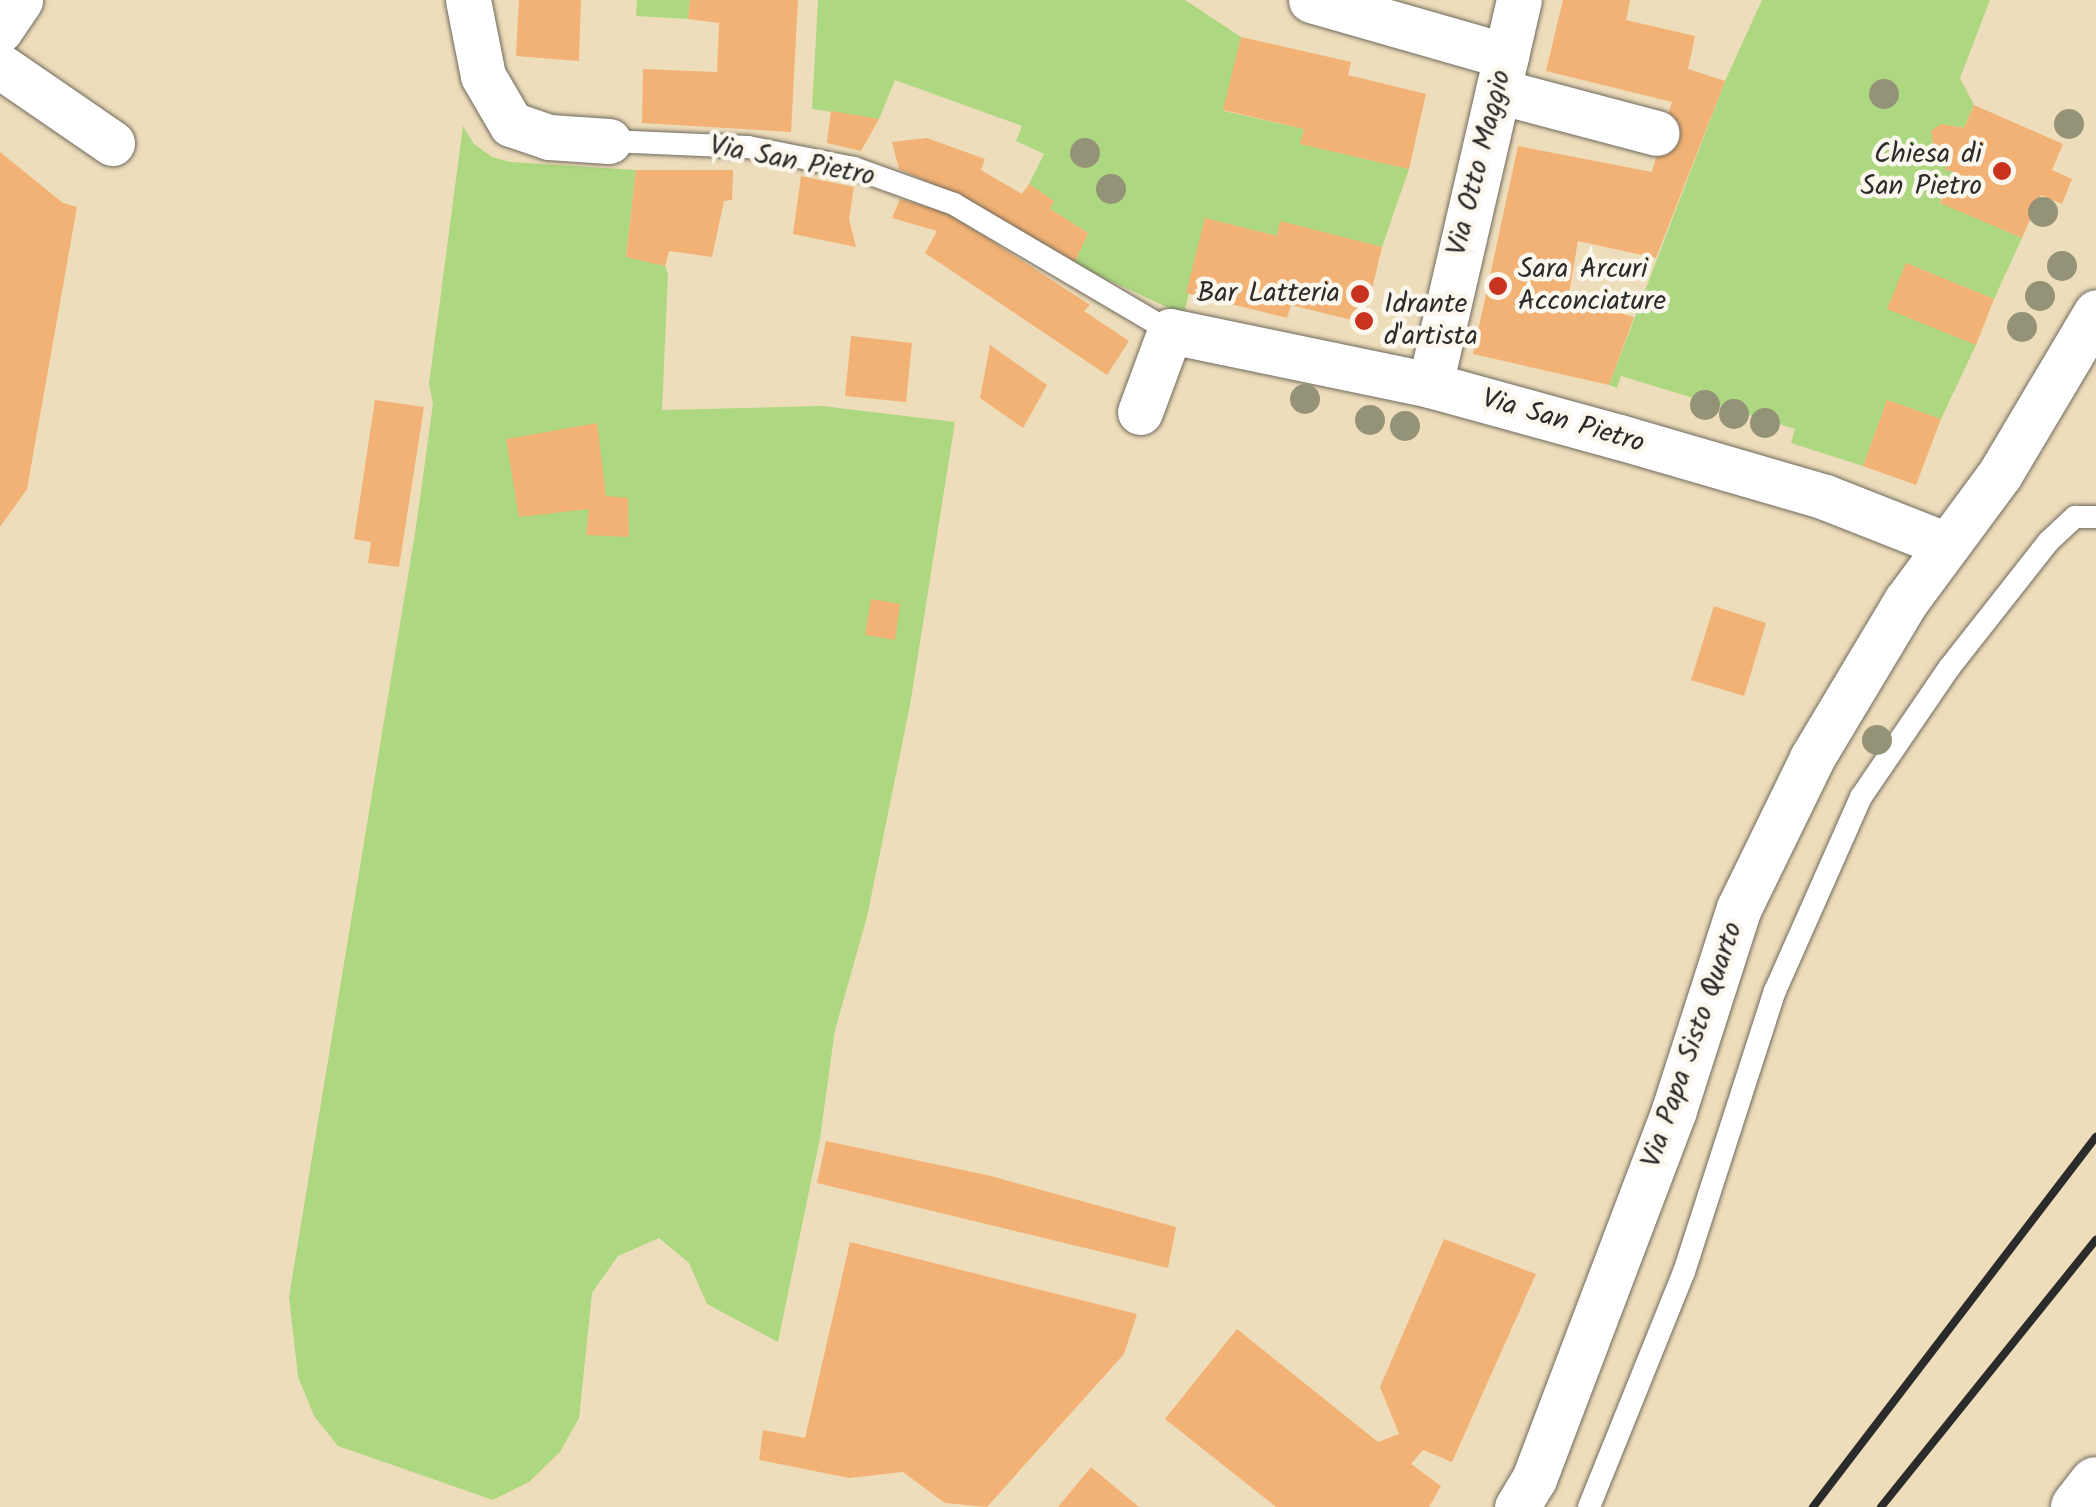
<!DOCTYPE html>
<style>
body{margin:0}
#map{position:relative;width:2096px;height:1507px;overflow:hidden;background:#edb;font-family:Kalam,sans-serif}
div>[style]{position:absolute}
.green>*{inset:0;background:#aed781}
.building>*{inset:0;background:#f2b275}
.roads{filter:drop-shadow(0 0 2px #6f695d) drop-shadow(0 0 2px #6f695d)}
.lane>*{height:22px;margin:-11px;padding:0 11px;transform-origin:11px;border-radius:11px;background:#fff}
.street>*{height:45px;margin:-22.5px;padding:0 22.5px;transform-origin:22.5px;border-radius:22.5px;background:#fff}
.highway>*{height:55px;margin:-27.5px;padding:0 27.5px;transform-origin:27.5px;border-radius:27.5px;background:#fff}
.rail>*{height:8px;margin:-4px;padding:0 4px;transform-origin:4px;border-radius:4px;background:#2b2b2b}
.trees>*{width:30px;height:30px;margin:-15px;border-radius:50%;background:#959377}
.dots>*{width:28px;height:28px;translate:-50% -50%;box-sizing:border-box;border:5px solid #fbf7ec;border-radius:50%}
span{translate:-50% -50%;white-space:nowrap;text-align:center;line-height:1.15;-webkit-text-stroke:9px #fbf7ec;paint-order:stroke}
.poi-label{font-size:28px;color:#2b2b2b}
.right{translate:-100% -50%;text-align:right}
.left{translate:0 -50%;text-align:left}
.street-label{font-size:28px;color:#2b2b2b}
</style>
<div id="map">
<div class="green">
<div style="clip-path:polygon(637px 0,690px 0,688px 19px,636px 16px)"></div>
<div style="clip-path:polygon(818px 0,1185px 0,1241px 37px,1224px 111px,1304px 129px,1301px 144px,1409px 169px,1382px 247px,1281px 222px,1277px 236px,1205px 218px,1184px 315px,1074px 264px,1088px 233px,1050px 209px,1053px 201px,1029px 184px,1044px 154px,1016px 141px,1022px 126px,895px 80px,879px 119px,812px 109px)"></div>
<div style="clip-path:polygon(1762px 0,1990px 0,1960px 78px,1974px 105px,1964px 128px,1941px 124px,1932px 131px,1933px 144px,1949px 160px,1946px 169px,1953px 172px,1940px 202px,2022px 238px,1994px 299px,1906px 263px,1976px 345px,1941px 419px,1887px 400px,1863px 466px,1791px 443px,1795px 429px,1621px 376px,1617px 388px,1609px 385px,1725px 81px)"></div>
<div style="clip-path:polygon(463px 126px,474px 144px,492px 157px,511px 162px,636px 170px,626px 256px,665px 266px,668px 274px,662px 410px,822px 406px,955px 422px,910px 705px,867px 917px,835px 1030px,820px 1138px,778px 1342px,707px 1304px,689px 1263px,659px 1238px,618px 1256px,592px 1293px,579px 1418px,560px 1452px,529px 1482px,493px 1500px,338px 1446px,314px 1416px,298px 1377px,289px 1297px,416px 527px,433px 404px,429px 384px)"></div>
</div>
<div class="building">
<div style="clip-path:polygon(519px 0,581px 0,579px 61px,516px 56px)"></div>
<div style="clip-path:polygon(690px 0,798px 0,791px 132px,642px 123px,643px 69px,717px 72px,719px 23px,688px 19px)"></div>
<div style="clip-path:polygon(1563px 0,1630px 0,1626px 20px,1695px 36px,1688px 69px,1725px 81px,1656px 258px,1578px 241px,1568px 299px,1634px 317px,1609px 385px,1473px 354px,1518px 146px,1652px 172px,1672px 102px,1546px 71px)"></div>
<div style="clip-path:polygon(1241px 37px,1351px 62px,1348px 75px,1426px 94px,1409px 169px,1300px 144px,1304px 129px,1223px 110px)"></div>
<div style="clip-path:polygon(1974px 105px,2063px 144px,2052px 170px,2072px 179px,2062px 204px,2041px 195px,2022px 238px,1940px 203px,1953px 172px,1945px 169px,1949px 160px,1933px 144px,1931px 131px,1941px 124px,1964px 128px)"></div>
<div style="clip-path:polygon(831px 111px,879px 119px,861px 151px,827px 143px)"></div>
<div style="clip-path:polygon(927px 138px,985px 159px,981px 170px,1022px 194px,1029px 184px,1054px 201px,1050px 209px,1088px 233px,1074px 264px,972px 202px,899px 169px,892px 142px)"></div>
<div style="clip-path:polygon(0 152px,63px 203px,77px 207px,27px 489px,0 527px)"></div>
<div style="clip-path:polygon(636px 170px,733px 170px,732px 200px,724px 201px,712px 257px,669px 251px,665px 266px,626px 257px)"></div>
<div style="clip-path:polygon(801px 176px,854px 187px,849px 219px,856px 247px,793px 234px)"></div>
<div style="clip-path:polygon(900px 199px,949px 213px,1090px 305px,1084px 311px,1129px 341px,1107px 375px,925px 253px,937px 231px,892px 218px)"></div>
<div style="clip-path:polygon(1205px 218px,1277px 236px,1280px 221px,1382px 247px,1364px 323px,1291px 305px,1287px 318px,1186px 293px)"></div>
<div style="clip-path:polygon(1906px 263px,1994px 299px,1976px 345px,1887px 309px)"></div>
<div style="clip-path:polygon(851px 336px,912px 343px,906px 402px,845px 396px)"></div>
<div style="clip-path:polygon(990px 345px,1047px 385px,1023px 428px,980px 398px)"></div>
<div style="clip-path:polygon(375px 400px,424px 407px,399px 567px,368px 563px,371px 542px,354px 539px)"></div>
<div style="clip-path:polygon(1887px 400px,1941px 419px,1916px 485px,1863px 466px)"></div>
<div style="clip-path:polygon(597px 423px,606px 496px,628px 498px,629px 537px,586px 535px,589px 509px,519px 517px,506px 439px)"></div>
<div style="clip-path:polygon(871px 599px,900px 604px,895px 640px,865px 635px)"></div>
<div style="clip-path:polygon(1714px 606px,1766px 623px,1744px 696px,1691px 680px)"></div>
<div style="clip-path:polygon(826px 1141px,991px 1176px,1176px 1227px,1168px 1268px,817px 1183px)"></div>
<div style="clip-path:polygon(1444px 1239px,1536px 1274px,1452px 1462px,1423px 1450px,1411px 1464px,1441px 1486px,1429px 1507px,1276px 1507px,1165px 1419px,1237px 1329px,1378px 1442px,1399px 1434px,1380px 1387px)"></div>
<div style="clip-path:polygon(850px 1242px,1137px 1314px,1124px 1354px,987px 1507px,945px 1503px,903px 1472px,849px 1478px,759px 1460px,763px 1430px,805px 1438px)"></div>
<div style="clip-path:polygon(1091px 1467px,1139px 1507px,1058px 1507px)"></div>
</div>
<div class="roads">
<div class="lane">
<div style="left:609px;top:141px;width:139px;rotate:2.5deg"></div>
<div style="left:748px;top:147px;width:108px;rotate:11.2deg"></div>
<div style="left:854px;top:168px;width:106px;rotate:19.8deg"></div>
<div style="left:954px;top:204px;width:251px;rotate:30.5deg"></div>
<div style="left:1589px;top:1507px;width:253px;rotate:-68deg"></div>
<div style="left:1684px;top:1272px;width:295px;rotate:-72.1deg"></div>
<div style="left:1775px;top:991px;width:212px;rotate:-66.1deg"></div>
<div style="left:1861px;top:797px;width:156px;rotate:-55.7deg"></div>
<div style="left:1949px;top:668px;width:160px;rotate:-51.8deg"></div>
<div style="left:2048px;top:542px;width:37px;rotate:-43deg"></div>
<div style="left:2075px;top:517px;width:21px"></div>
</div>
<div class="street">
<div style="left:468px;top:0;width:77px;rotate:78.8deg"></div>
<div style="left:483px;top:76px;width:56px;rotate:59.7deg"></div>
<div style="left:511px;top:124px;width:40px;rotate:18.9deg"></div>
<div style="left:549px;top:137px;width:60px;rotate:3.8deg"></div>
<div style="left:1311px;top:0;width:203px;rotate:16deg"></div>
<div style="left:0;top:30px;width:36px;rotate:-56deg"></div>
<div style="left:0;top:66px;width:136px;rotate:34.5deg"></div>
<div style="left:1498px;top:91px;width:164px;rotate:14.8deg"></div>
<div style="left:1430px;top:385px;width:395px;rotate:-77deg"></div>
<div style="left:1140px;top:412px;width:86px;rotate:-69.7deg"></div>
<div style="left:1170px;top:331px;width:266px;rotate:11.7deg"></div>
<div style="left:1430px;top:385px;width:196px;rotate:15.4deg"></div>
<div style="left:1619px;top:437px;width:215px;rotate:16.2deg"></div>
<div style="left:1825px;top:497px;width:131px;rotate:21.5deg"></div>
<div style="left:1517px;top:1507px;width:33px;rotate:-59deg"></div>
<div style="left:1534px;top:1479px;width:395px;rotate:-69.2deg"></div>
<div style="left:1674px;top:1110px;width:212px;rotate:-72.2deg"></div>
<div style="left:1739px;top:908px;width:167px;rotate:-64deg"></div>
<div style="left:1812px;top:758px;width:183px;rotate:-59.1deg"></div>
<div style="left:1906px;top:601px;width:158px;rotate:-53.5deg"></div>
<div style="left:2000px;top:474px;width:188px;rotate:-59.3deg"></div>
</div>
<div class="highway">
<div style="left:2078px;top:1507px;width:29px;rotate:-52deg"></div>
</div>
</div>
<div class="rail">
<div style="left:1813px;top:1507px;width:466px;rotate:-52.6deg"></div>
<div style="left:1881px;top:1507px;width:343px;rotate:-51.2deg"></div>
</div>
<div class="trees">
<div style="left:1884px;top:94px"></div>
<div style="left:2069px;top:124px"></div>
<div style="left:1085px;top:153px"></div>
<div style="left:1111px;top:189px"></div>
<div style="left:2043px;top:212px"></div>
<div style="left:2062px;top:266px"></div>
<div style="left:2040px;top:296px"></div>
<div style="left:2022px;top:327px"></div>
<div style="left:1305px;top:399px"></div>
<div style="left:1705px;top:405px"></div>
<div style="left:1734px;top:414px"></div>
<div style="left:1370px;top:420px"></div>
<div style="left:1765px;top:423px"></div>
<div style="left:1405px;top:426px"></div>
<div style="left:1877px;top:740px"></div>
</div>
<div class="dots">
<div style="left:2002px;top:171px;background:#c8321e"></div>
<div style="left:1498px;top:286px;background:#c8321e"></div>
<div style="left:1360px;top:294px;background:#c8321e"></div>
<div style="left:1364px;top:321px;background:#c8321e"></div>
</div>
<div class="poi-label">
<span class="right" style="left:1982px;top:171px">Chiesa di<br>San Pietro</span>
<span class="left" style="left:1518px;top:286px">Sara Arcuri<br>Acconciature</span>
<span class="right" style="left:1340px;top:294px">Bar Latteria</span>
<span class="left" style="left:1384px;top:321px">Idrante<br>d'artista</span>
</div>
<div class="street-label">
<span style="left:792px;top:162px;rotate:11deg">Via San Pietro</span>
<span style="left:1480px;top:163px;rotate:-76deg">Via Otto Maggio</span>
<span style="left:1563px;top:422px;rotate:16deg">Via San Pietro</span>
<span style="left:1693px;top:1045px;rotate:-71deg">Via Papa Sisto Quarto</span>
</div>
</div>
